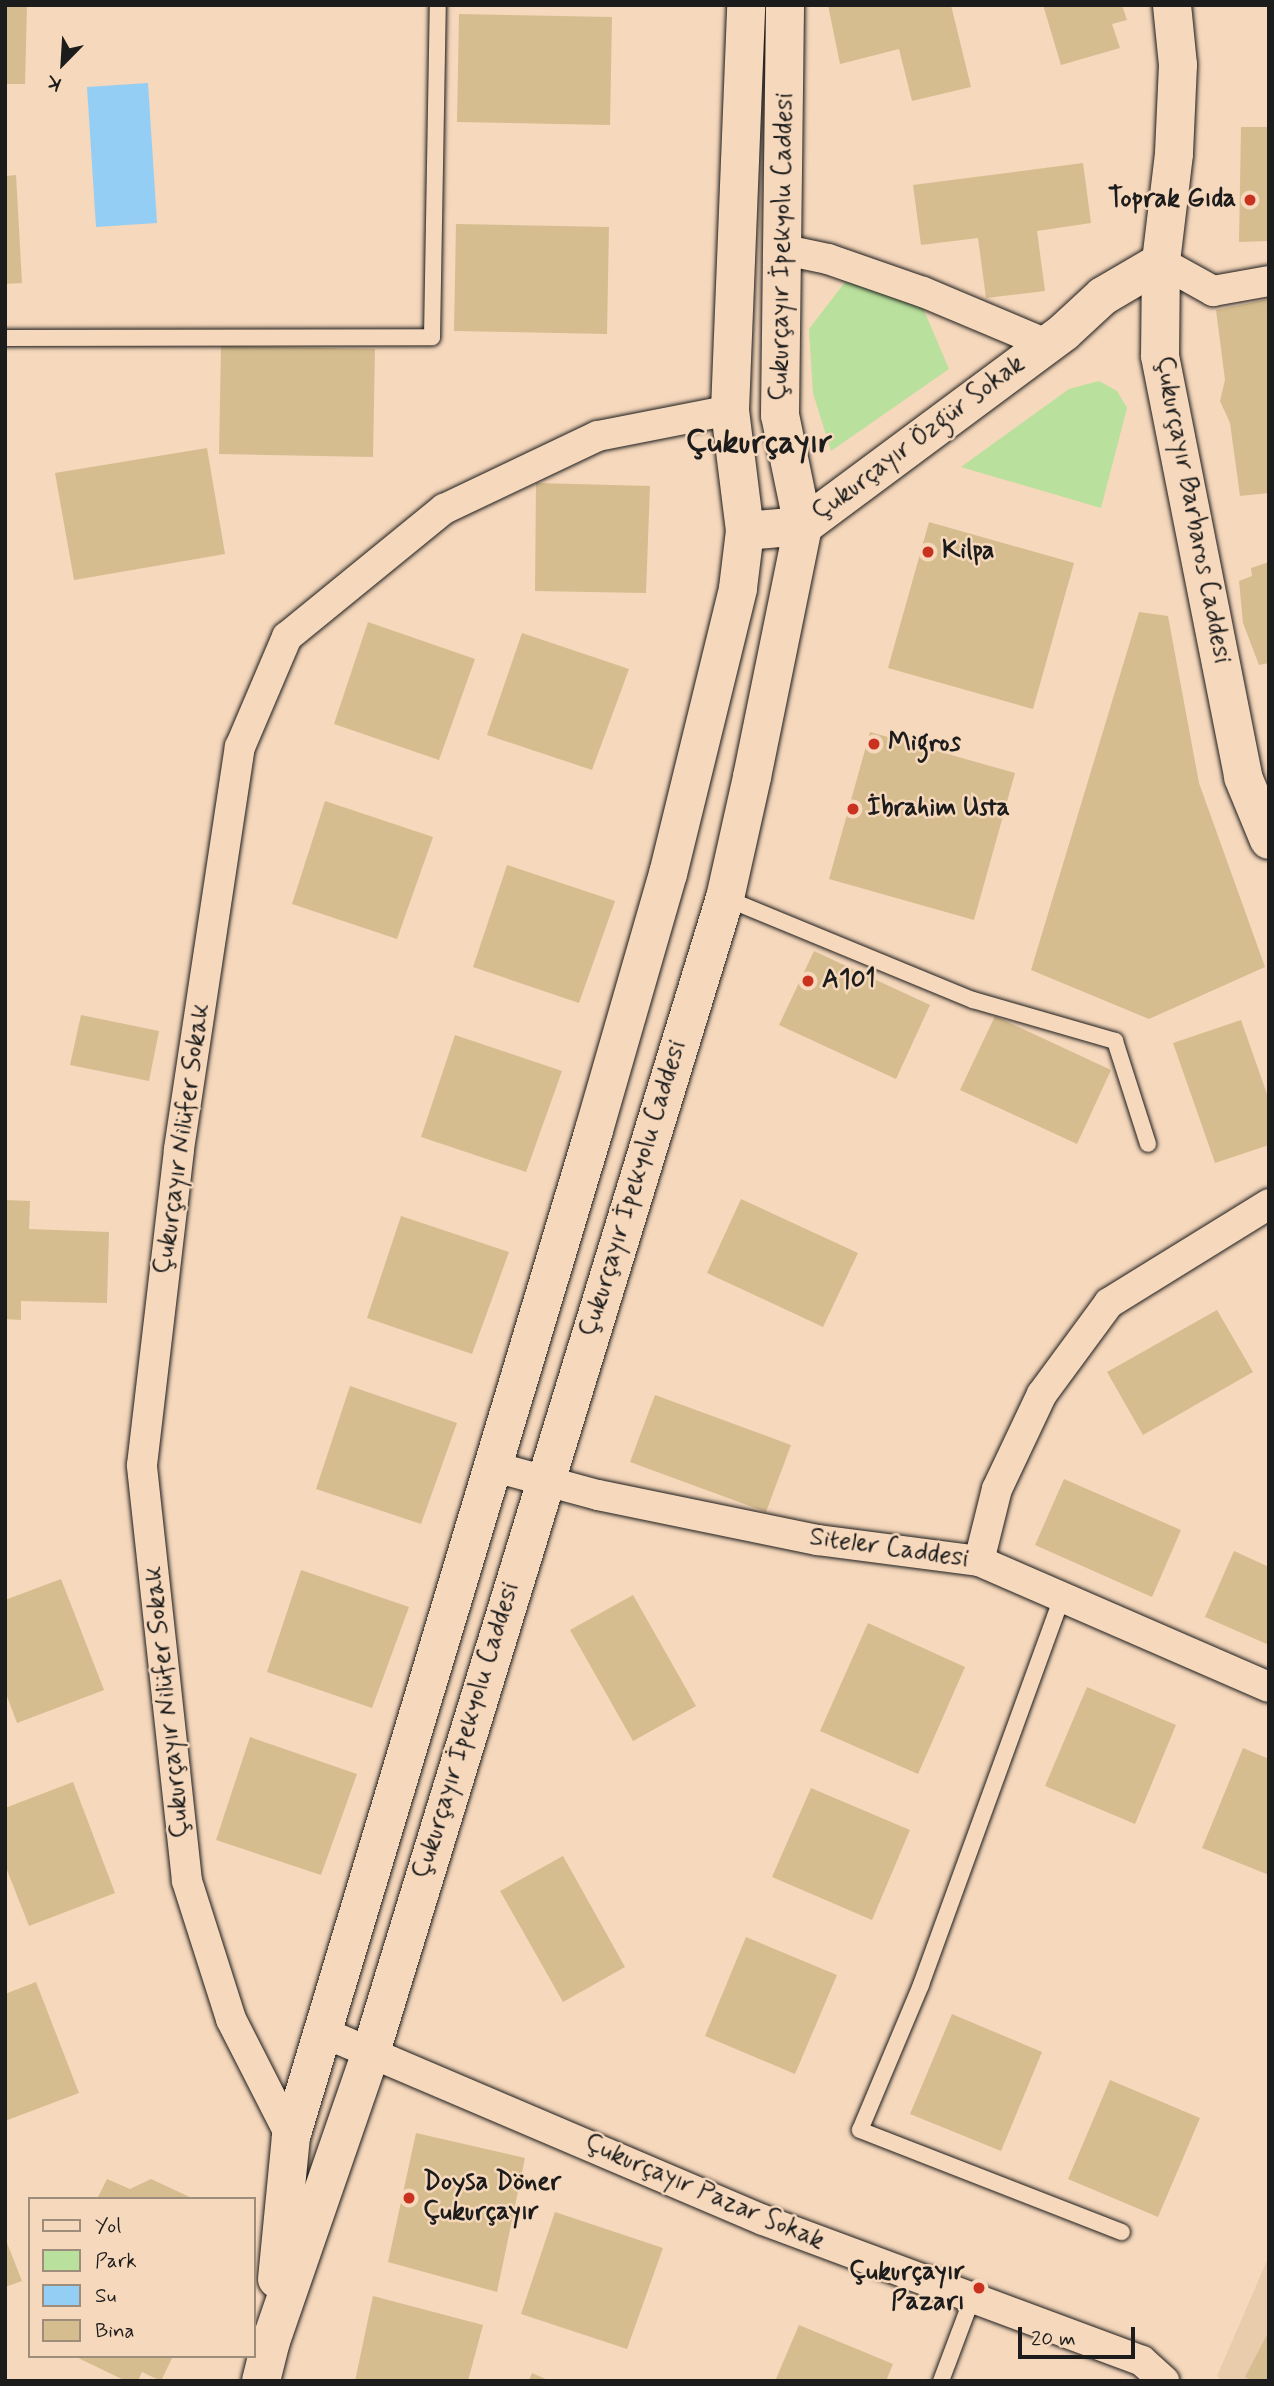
<!DOCTYPE html>
<meta charset="utf-8">
<style>
body{margin:0}
#map{position:relative;width:1274px;height:2386px;overflow:hidden;background:#f6d8bc;font-family:Mynerve,sans-serif}
div>[style]{position:absolute}
.built>*{inset:0;background:#e8ccab}
.green>*{inset:0;background:#b9e09c}
.water>*{inset:0;background:#95cef4}
.building>*{inset:0;background:#d6bd8f}
.roads{filter:drop-shadow(0 0 2px #1c1c1c) drop-shadow(0 0 2px #1c1c1c)}
.lane>*{height:16px;margin:-8px;padding:0 8px;transform-origin:8px;border-radius:8px;background:#f6d8bc}
.street>*{height:30px;margin:-15px;padding:0 15px;transform-origin:15px;border-radius:15px;background:#f6d8bc}
.secondary>*{height:38px;margin:-19px;padding:0 19px;transform-origin:19px;border-radius:19px;background:#f6d8bc}
.dots>*{width:19px;height:19px;translate:-50% -50%;box-sizing:border-box;border:4px solid #f6d8bc;border-radius:50%}
span{translate:-50% -50%;white-space:nowrap;text-align:center;line-height:1.15;-webkit-text-stroke:5px #f6d8bc;paint-order:stroke}
.poi-label{font-size:26px;color:#1c1c1c;font-weight:700}
.right{translate:-100% -50%;text-align:right}
.left{translate:0 -50%;text-align:left}
.street-label{font-size:26px;color:#1c1c1c}
.district-label{font-size:33px;color:#1c1c1c;font-weight:700}
.frame{position:absolute;inset:0;border:7px solid #1c1c1c;pointer-events:none}
.legend{position:absolute;left:28px;top:2197px;width:228px;height:161px;box-sizing:border-box;background:#f6d8bc;border:2px solid #9f8d7c;margin:0;padding:9px 12px;list-style:none;font-size:21px;color:#1c1c1c}
.legend li{display:flex;align-items:center;gap:14px;height:35px}
.legend b{width:35px;border:2px solid #9f8d7c}
.north{position:absolute;left:28px;top:28px;width:70px;height:70px;-webkit-text-stroke:5px #f6d8bc;paint-order:stroke;rotate:204deg;font-size:19px;font-weight:700;line-height:28px;text-align:center;color:#1c1c1c}
.north::after{content:'';display:block;margin:auto;width:24px;height:32px;background:#1c1c1c;clip-path:polygon(50% 0,100% 100%,50% 72%,0 100%)}
.scale{position:absolute;left:1018px;top:2327px;width:117px;height:32px;box-sizing:border-box;border:4px solid #1c1c1c;border-top:0;padding-left:9px;font-size:21px;line-height:24px;white-space:nowrap;color:#1c1c1c;-webkit-text-stroke:5px #f6d8bc;paint-order:stroke}
</style>
<div id="map">
<div class="built">
<div style="clip-path:polygon(1269px 2256px,1269px 2381px,1222px 2381px,1217px 2376px)"></div>
</div>
<div class="green">
<div style="clip-path:polygon(849px 277px,923px 308px,949px 369px,831px 451px,813px 393px,809px 329px)"></div>
<div style="clip-path:polygon(1099px 381px,1117px 391px,1127px 408px,1101px 508px,961px 467px,1069px 389px)"></div>
</div>
<div class="water">
<div style="clip-path:polygon(148px 83px,157px 223px,96px 227px,87px 87px)"></div>
</div>
<div class="building">
<div style="clip-path:polygon(5px 5px,27px 5px,25px 84px,5px 84px)"></div>
<div style="clip-path:polygon(828px 5px,951px 5px,971px 87px,912px 101px,899px 49px,840px 64px)"></div>
<div style="clip-path:polygon(1043px 5px,1122px 5px,1127px 20px,1112px 24px,1120px 48px,1061px 65px)"></div>
<div style="clip-path:polygon(459px 14px,612px 17px,610px 125px,457px 122px)"></div>
<div style="clip-path:polygon(1241px 127px,1269px 127px,1269px 241px,1239px 242px)"></div>
<div style="clip-path:polygon(1083px 163px,1091px 223px,1037px 231px,1045px 291px,986px 298px,978px 238px,921px 245px,913px 185px)"></div>
<div style="clip-path:polygon(16px 175px,22px 283px,5px 284px,5px 176px)"></div>
<div style="clip-path:polygon(456px 224px,609px 227px,607px 334px,454px 331px)"></div>
<div style="clip-path:polygon(1269px 299px,1269px 493px,1240px 496px,1230px 423px,1220px 401px,1225px 380px,1216px 310px)"></div>
<div style="clip-path:polygon(221px 346px,375px 349px,373px 457px,219px 454px)"></div>
<div style="clip-path:polygon(207px 448px,225px 554px,74px 580px,55px 473px)"></div>
<div style="clip-path:polygon(536px 483px,650px 486px,646px 593px,535px 591px)"></div>
<div style="clip-path:polygon(929px 522px,1074px 563px,1033px 709px,888px 668px)"></div>
<div style="clip-path:polygon(1269px 562px,1269px 663px,1259px 665px,1243px 623px,1239px 581px,1252px 576px,1251px 568px)"></div>
<div style="clip-path:polygon(1139px 612px,1168px 616px,1199px 783px,1265px 967px,1149px 1019px,1031px 970px)"></div>
<div style="clip-path:polygon(368px 622px,475px 659px,439px 760px,334px 724px)"></div>
<div style="clip-path:polygon(522px 633px,629px 669px,592px 770px,487px 735px)"></div>
<div style="clip-path:polygon(870px 732px,1015px 773px,974px 920px,829px 879px)"></div>
<div style="clip-path:polygon(325px 801px,433px 837px,397px 939px,292px 904px)"></div>
<div style="clip-path:polygon(507px 865px,615px 901px,579px 1003px,473px 967px)"></div>
<div style="clip-path:polygon(814px 951px,930px 1005px,896px 1079px,779px 1025px)"></div>
<div style="clip-path:polygon(81px 1015px,159px 1031px,149px 1081px,70px 1065px)"></div>
<div style="clip-path:polygon(995px 1016px,1111px 1070px,1077px 1144px,960px 1090px)"></div>
<div style="clip-path:polygon(1241px 1020px,1269px 1100px,1269px 1145px,1215px 1163px,1173px 1043px)"></div>
<div style="clip-path:polygon(455px 1035px,562px 1071px,526px 1172px,421px 1137px)"></div>
<div style="clip-path:polygon(741px 1199px,858px 1253px,823px 1327px,707px 1273px)"></div>
<div style="clip-path:polygon(5px 1200px,30px 1201px,29px 1229px,109px 1232px,107px 1303px,21px 1301px,21px 1320px,5px 1319px)"></div>
<div style="clip-path:polygon(401px 1216px,509px 1252px,472px 1354px,367px 1318px)"></div>
<div style="clip-path:polygon(1217px 1310px,1253px 1372px,1143px 1435px,1107px 1372px)"></div>
<div style="clip-path:polygon(350px 1386px,457px 1423px,421px 1524px,316px 1489px)"></div>
<div style="clip-path:polygon(655px 1395px,791px 1445px,766px 1512px,630px 1462px)"></div>
<div style="clip-path:polygon(1064px 1479px,1181px 1530px,1152px 1597px,1035px 1545px)"></div>
<div style="clip-path:polygon(1234px 1551px,1269px 1567px,1269px 1645px,1205px 1617px)"></div>
<div style="clip-path:polygon(301px 1570px,409px 1607px,372px 1708px,267px 1672px)"></div>
<div style="clip-path:polygon(61px 1579px,104px 1690px,17px 1723px,5px 1691px,5px 1600px)"></div>
<div style="clip-path:polygon(633px 1595px,696px 1706px,633px 1741px,570px 1630px)"></div>
<div style="clip-path:polygon(868px 1623px,965px 1667px,918px 1774px,820px 1731px)"></div>
<div style="clip-path:polygon(1087px 1687px,1176px 1725px,1135px 1824px,1045px 1786px)"></div>
<div style="clip-path:polygon(250px 1737px,357px 1774px,321px 1875px,216px 1840px)"></div>
<div style="clip-path:polygon(1243px 1748px,1269px 1759px,1269px 1875px,1202px 1848px)"></div>
<div style="clip-path:polygon(73px 1782px,115px 1893px,29px 1926px,5px 1865px,5px 1808px)"></div>
<div style="clip-path:polygon(811px 1788px,910px 1830px,872px 1920px,772px 1877px)"></div>
<div style="clip-path:polygon(563px 1856px,625px 1967px,563px 2002px,500px 1891px)"></div>
<div style="clip-path:polygon(746px 1937px,837px 1975px,795px 2074px,705px 2036px)"></div>
<div style="clip-path:polygon(36px 1982px,79px 2093px,5px 2121px,5px 1994px)"></div>
<div style="clip-path:polygon(952px 2014px,1042px 2052px,1001px 2151px,910px 2114px)"></div>
<div style="clip-path:polygon(1110px 2080px,1200px 2118px,1158px 2217px,1068px 2179px)"></div>
<div style="clip-path:polygon(416px 2133px,525px 2158px,497px 2292px,388px 2262px)"></div>
<div style="clip-path:polygon(107px 2179px,130px 2189px,151px 2179px,194px 2199px,97px 2199px)"></div>
<div style="clip-path:polygon(555px 2212px,663px 2248px,627px 2349px,521px 2314px)"></div>
<div style="clip-path:polygon(5px 2238px,22px 2281px,5px 2287px)"></div>
<div style="clip-path:polygon(373px 2296px,483px 2325px,468px 2381px,355px 2381px)"></div>
<div style="clip-path:polygon(799px 2325px,893px 2364px,886px 2381px,775px 2381px)"></div>
<div style="clip-path:polygon(1269px 2331px,1269px 2381px,1252px 2381px,1245px 2377px)"></div>
<div style="clip-path:polygon(74px 2356px,173px 2356px,161px 2381px,142px 2372px,138px 2381px,126px 2381px)"></div>
<div style="clip-path:polygon(532px 2373px,550px 2381px,529px 2381px)"></div>
</div>
<div class="roads">
<div class="lane">
<div style="left:5px;top:338px;width:427px;rotate:-0.1deg"></div>
<div style="left:432px;top:337px;width:332px;rotate:-89deg"></div>
<div style="left:725px;top:898px;width:268px;rotate:22.4deg"></div>
<div style="left:973px;top:1000px;width:148px;rotate:16.1deg"></div>
<div style="left:1115px;top:1041px;width:108px;rotate:72.2deg"></div>
<div style="left:1061px;top:1600px;width:410px;rotate:110deg"></div>
<div style="left:921px;top:1985px;width:157px;rotate:112.8deg"></div>
<div style="left:860px;top:2130px;width:281px;rotate:21.3deg"></div>
<div style="left:941px;top:2381px;width:85px;rotate:-69.4deg"></div>
</div>
<div class="street">
<div style="left:785px;top:250px;width:44px;rotate:11.8deg"></div>
<div style="left:828px;top:259px;width:101px;rotate:19.2deg"></div>
<div style="left:923px;top:292px;width:134px;rotate:22.8deg"></div>
<div style="left:1161px;top:262px;width:60px;rotate:29.1deg"></div>
<div style="left:1213px;top:291px;width:57px;rotate:-10.1deg"></div>
<div style="left:491px;top:1466px;width:111px;rotate:15.2deg"></div>
<div style="left:598px;top:1495px;width:225px;rotate:11.6deg"></div>
<div style="left:818px;top:1540px;width:162px;rotate:7.4deg"></div>
<div style="left:979px;top:1561px;width:316px;rotate:23.5deg"></div>
<div style="left:979px;top:1561px;width:74px;rotate:-76deg"></div>
<div style="left:997px;top:1489px;width:105px;rotate:-64.7deg"></div>
<div style="left:1042px;top:1394px;width:113px;rotate:-53.6deg"></div>
<div style="left:1109px;top:1303px;width:188px;rotate:-31.7deg"></div>
<div style="left:322px;top:2032px;width:479px;rotate:23.1deg"></div>
<div style="left:763px;top:2220px;width:404px;rotate:20.4deg"></div>
<div style="left:1142px;top:2361px;width:30px;rotate:42deg"></div>
<div style="left:291px;top:2137px;width:132px;rotate:-117deg"></div>
<div style="left:231px;top:2019px;width:145px;rotate:-107.7deg"></div>
<div style="left:187px;top:1881px;width:418px;rotate:-96.2deg"></div>
<div style="left:142px;top:1465px;width:318px;rotate:-83.3deg"></div>
<div style="left:179px;top:1149px;width:407px;rotate:-81.4deg"></div>
<div style="left:240px;top:747px;width:120px;rotate:-66.9deg"></div>
<div style="left:287px;top:637px;width:203px;rotate:-39.2deg"></div>
<div style="left:444px;top:509px;width:170px;rotate:-25.4deg"></div>
<div style="left:598px;top:436px;width:135px;rotate:-11.1deg"></div>
</div>
<div class="secondary">
<div style="left:1172px;top:5px;width:60px;rotate:84.3deg"></div>
<div style="left:1178px;top:65px;width:89px;rotate:92.6deg"></div>
<div style="left:1174px;top:154px;width:109px;rotate:96.9deg"></div>
<div style="left:1161px;top:262px;width:94px;rotate:90.6deg"></div>
<div style="left:1160px;top:356px;width:429px;rotate:78.8deg"></div>
<div style="left:1243px;top:777px;width:68px;rotate:67.6deg"></div>
<div style="left:745px;top:531px;width:58px;rotate:-4.9deg"></div>
<div style="left:803px;top:526px;width:325px;rotate:-36.6deg"></div>
<div style="left:1064px;top:332px;width:53px;rotate:-42.7deg"></div>
<div style="left:1103px;top:296px;width:67px;rotate:-30.4deg"></div>
<div style="left:277px;top:2279px;width:143px;rotate:-84.4deg"></div>
<div style="left:291px;top:2137px;width:1052px;rotate:-73.25deg"></div>
<div style="left:594px;top:1130px;width:266px;rotate:-73.9deg"></div>
<div style="left:668px;top:874px;width:294px;rotate:-76.2deg"></div>
<div style="left:738px;top:588px;width:57px;rotate:-83deg"></div>
<div style="left:745px;top:531px;width:122px;rotate:-97.1deg"></div>
<div style="left:730px;top:410px;width:405px;rotate:-87.7deg"></div>
<div style="left:261px;top:2381px;width:41px;rotate:-76deg"></div>
<div style="left:271px;top:2341px;width:306px;rotate:-70.9deg"></div>
<div style="left:371px;top:2052px;width:1207px;rotate:-72.95deg"></div>
<div style="left:725px;top:898px;width:124px;rotate:-77.4deg"></div>
<div style="left:752px;top:777px;width:256px;rotate:-78.5deg"></div>
<div style="left:803px;top:526px;width:113px;rotate:-101.7deg"></div>
<div style="left:780px;top:415px;width:410px;rotate:-89.3deg"></div>
</div>
</div>
<div class="dots">
<div style="left:1250px;top:200px;background:#c8321e"></div>
<div style="left:928px;top:552px;background:#c8321e"></div>
<div style="left:874px;top:744px;background:#c8321e"></div>
<div style="left:853px;top:809px;background:#c8321e"></div>
<div style="left:808px;top:981px;background:#c8321e"></div>
<div style="left:409px;top:2198px;background:#c8321e"></div>
<div style="left:979px;top:2288px;background:#c8321e"></div>
</div>
<div class="poi-label">
<span class="right" style="left:1236px;top:200px">Toprak Gıda</span>
<span class="left" style="left:942px;top:552px">Kilpa</span>
<span class="left" style="left:888px;top:744px">Migros</span>
<span class="left" style="left:867px;top:809px">İbrahim Usta</span>
<span class="left" style="left:822px;top:981px">A101</span>
<span class="left" style="left:423px;top:2198px">Doysa Döner<br>Çukurçayır</span>
<span class="right" style="left:965px;top:2288px">Çukurçayır<br>Pazarı</span>
</div>
<div class="street-label">
<span style="left:783px;top:247px;rotate:-89deg">Çukurçayır İpekyolu Caddesi</span>
<span style="left:919px;top:439px;rotate:-37deg">Çukurçayır Özgür Sokak</span>
<span style="left:1192px;top:510px;rotate:79deg">Çukurçayır Barbaros Caddesi</span>
<span style="left:183px;top:1139px;rotate:-82deg">Çukurçayır Nilüfer Sokak</span>
<span style="left:634px;top:1189px;rotate:-73deg">Çukurçayır İpekyolu Caddesi</span>
<span style="left:889px;top:1549px;rotate:8deg">Siteler Caddesi</span>
<span style="left:168px;top:1702px;rotate:-96deg">Çukurçayır Nilüfer Sokak</span>
<span style="left:467px;top:1731px;rotate:-73deg">Çukurçayır İpekyolu Caddesi</span>
<span style="left:704px;top:2193px;rotate:23deg">Çukurçayır Pazar Sokak</span>
</div>
<div class="district-label">
<span style="left:759px;top:444px">Çukurçayır</span>
</div>
<div class="frame"></div>
<ul class="legend">
<li><b style="height:9px;background:#f6d8bc"></b>Yol</li>
<li><b style="height:19px;background:#b9e09c"></b>Park</li>
<li><b style="height:19px;background:#95cef4"></b>Su</li>
<li><b style="height:19px;background:#d6bd8f"></b>Bina</li>
</ul>
<div class="north">K</div>
<div class="scale">20 m</div>
</div>
